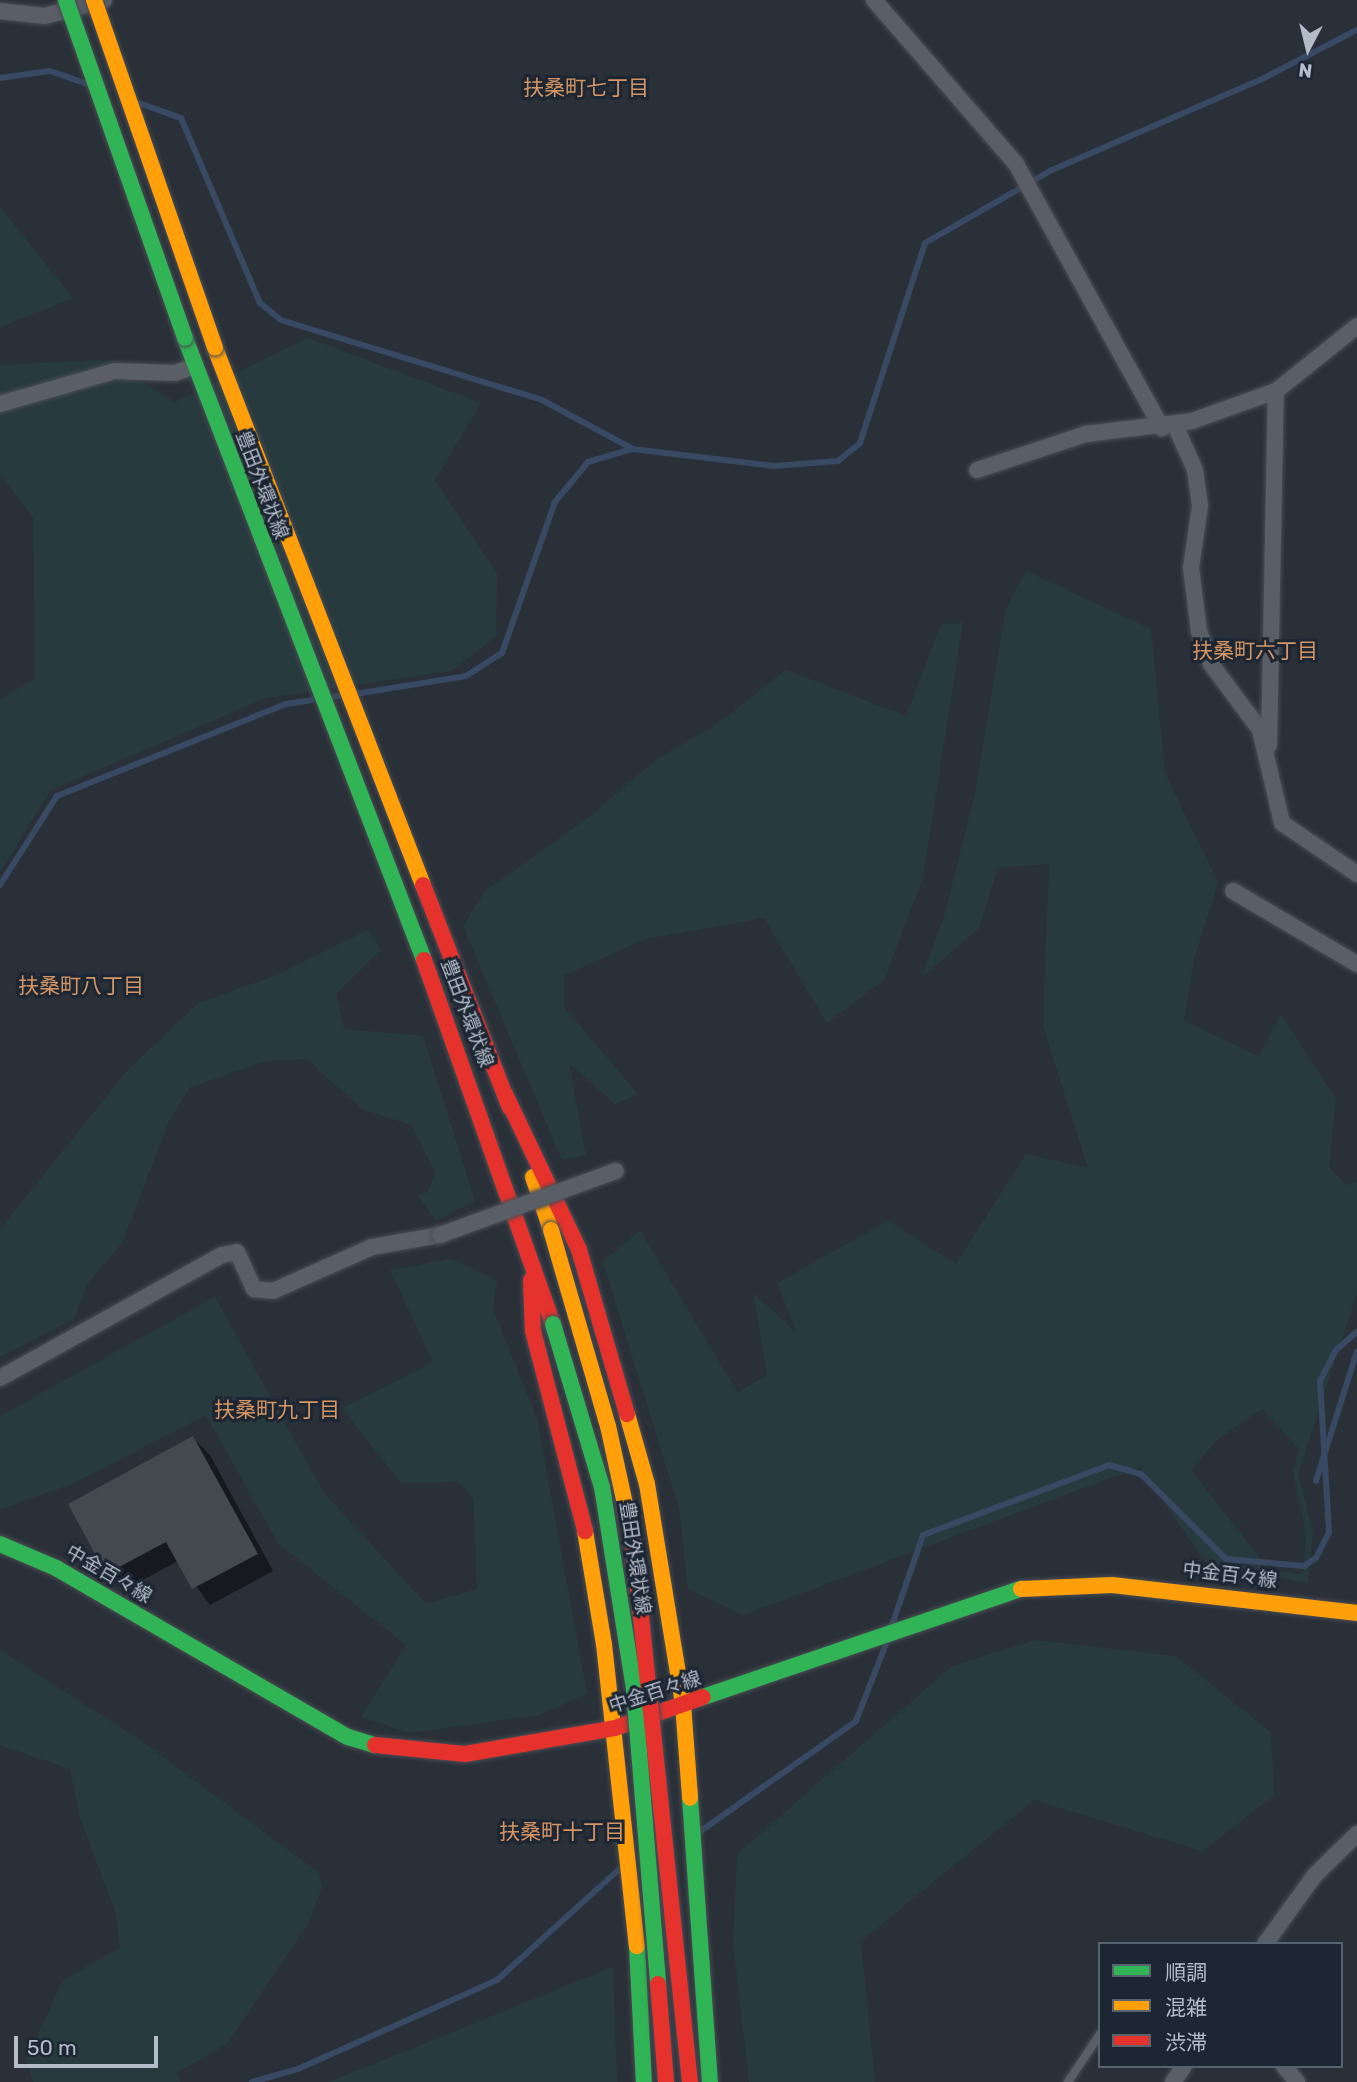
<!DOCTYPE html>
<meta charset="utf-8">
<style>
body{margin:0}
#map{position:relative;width:1357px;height:2082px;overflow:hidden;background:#2a3038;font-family:Rubik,"Noto Sans JP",sans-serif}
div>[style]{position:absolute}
.green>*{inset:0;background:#273a3e}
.shadow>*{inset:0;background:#0007}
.stream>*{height:6px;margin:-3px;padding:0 3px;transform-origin:3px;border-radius:3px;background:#384963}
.building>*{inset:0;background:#444950}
.roads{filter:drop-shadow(0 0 2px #484c53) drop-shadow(0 0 2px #484c53)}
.lane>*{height:8px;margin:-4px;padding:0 4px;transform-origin:4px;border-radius:4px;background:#5a5e66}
.street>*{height:16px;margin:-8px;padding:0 8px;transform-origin:8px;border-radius:8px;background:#5a5e66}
.fast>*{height:16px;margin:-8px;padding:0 8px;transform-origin:8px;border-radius:8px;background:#30b455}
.slow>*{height:16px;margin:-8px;padding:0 8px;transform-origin:8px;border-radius:8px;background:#ff9f0a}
.jam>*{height:16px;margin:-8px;padding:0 8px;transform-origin:8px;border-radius:8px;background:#e5322d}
.bridges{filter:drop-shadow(0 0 2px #484c53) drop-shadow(0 0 2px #484c53)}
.street-bridge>*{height:16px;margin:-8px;padding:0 8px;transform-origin:8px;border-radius:8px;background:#5a5e66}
.fast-bridge>*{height:16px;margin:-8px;padding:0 8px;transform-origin:8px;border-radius:8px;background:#30b455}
.slow-bridge>*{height:16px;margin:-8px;padding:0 8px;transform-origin:8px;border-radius:8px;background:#ff9f0a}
.jam-bridge>*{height:16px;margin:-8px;padding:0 8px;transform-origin:8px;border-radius:8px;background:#e5322d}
span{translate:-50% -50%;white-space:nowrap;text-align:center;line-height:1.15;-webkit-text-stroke:6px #1d2633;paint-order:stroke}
.street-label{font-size:19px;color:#b4bcc9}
.neighbourhood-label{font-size:21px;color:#d59563}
.legend{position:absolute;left:1098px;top:1942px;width:245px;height:126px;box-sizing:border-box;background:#1d2633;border:2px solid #59626f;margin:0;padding:9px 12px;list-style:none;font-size:21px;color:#b4bcc9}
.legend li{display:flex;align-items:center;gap:14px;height:35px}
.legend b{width:35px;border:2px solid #59626f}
.north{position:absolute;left:1273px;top:14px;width:70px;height:70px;-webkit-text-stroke:5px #1d2633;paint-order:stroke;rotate:187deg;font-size:19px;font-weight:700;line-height:28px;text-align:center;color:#b4bcc9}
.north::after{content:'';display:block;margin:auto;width:24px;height:32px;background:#b4bcc9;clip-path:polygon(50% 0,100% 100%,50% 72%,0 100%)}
.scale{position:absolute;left:14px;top:2036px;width:144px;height:32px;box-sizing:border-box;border:4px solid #b4bcc9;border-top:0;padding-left:9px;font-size:21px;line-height:24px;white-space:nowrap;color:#b4bcc9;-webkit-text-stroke:5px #1d2633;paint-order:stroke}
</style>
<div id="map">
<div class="green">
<div style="clip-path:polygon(0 207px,73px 298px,0 327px)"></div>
<div style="clip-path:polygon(308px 338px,481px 403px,435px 480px,497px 573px,496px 636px,451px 671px,266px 698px,51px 790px,0 872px,0 699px,35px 679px,33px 517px,0 475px,0 365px,107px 360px,175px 402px)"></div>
<div style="clip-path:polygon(evenodd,1026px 571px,1151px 629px,1165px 773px,1218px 883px,1194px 959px,1184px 1021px,1259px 1056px,1281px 1014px,1336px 1099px,1329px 1168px,1346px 1185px,1357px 1182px,1357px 1293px,1298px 1474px,1313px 1533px,1308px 1583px,1206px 1563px,1140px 1467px,743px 1615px,688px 1589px,679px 1508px,603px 1262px,640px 1230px,738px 1393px,767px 1374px,753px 1293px,797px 1333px,777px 1283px,888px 1221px,956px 1264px,1026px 1154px,1088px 1168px,1043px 1026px,1049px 864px,998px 868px,979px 928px,921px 978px,944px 917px,975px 793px,1006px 609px,1026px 571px,1262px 1409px,1299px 1449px,1293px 1471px,1306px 1534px,1303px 1574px,1269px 1570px,1191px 1470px,1219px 1438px,1262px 1409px)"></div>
<div style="clip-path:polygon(963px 622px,923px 878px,884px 980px,827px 1023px,764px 918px,646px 939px,565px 975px,564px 1007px,638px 1094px,615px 1104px,569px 1063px,586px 1155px,562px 1160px,463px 926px,485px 891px,588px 818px,658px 758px,713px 727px,786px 670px,906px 716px,941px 625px)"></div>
<div style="clip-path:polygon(368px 930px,381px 950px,336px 994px,344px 1029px,423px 1036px,475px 1201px,436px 1221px,418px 1195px,428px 1192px,435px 1172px,411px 1125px,362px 1109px,307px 1059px,267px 1061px,190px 1087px,169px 1121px,122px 1243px,88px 1283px,74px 1319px,0 1357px,0 1229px,126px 1072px,198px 1003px,277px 975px)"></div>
<div style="clip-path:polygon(451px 1259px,497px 1281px,493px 1309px,537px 1419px,587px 1694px,539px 1715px,409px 1733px,361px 1717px,406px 1645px,278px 1543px,206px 1415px,72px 1484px,0 1509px,0 1416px,215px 1297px,324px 1493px,426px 1604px,477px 1589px,473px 1498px,458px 1482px,401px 1483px,342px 1408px,433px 1362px,390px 1270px)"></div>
<div style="clip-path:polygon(1036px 1640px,1175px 1656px,1271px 1732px,1274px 1796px,1202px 1851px,1034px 1800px,861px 1941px,875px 2082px,749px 2082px,733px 1944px,737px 1854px,952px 1666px)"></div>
<div style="clip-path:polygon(0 1650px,140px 1740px,319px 1873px,322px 1887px,308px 1924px,228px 2043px,177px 2073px,180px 2082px,33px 2082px,26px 2061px,63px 1980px,120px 1948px,116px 1914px,80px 1818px,70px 1769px,0 1745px)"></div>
<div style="clip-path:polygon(613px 1967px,617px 2082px,329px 2082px)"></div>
</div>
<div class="shadow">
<div style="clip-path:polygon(193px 1438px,210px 1455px,273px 1571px,210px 1605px,178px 1561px,124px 1590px,108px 1573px,70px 1505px)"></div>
</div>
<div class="stream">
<div style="left:0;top:78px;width:50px;rotate:-8deg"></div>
<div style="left:50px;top:71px;width:42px;rotate:19.3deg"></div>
<div style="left:136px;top:102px;width:48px;rotate:19.6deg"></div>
<div style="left:181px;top:118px;width:201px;rotate:66.9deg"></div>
<div style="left:260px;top:303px;width:27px;rotate:39deg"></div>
<div style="left:281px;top:320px;width:273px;rotate:17deg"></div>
<div style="left:542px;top:400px;width:101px;rotate:28.3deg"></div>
<div style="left:355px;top:694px;width:112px;rotate:-9.2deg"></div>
<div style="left:466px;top:676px;width:43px;rotate:-32.6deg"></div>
<div style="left:502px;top:653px;width:160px;rotate:-70.7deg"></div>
<div style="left:555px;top:502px;width:52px;rotate:-50.5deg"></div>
<div style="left:588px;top:462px;width:46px;rotate:-16.5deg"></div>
<div style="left:632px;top:449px;width:143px;rotate:6.8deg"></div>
<div style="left:774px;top:466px;width:64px;rotate:-4.5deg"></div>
<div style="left:838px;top:461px;width:28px;rotate:-39deg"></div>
<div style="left:860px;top:443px;width:210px;rotate:-72deg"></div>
<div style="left:925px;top:243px;width:146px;rotate:-29.9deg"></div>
<div style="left:1052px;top:170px;width:227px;rotate:-23.4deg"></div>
<div style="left:1260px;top:80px;width:109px;rotate:-27.3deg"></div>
<div style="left:0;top:885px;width:106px;rotate:-57.4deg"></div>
<div style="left:57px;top:796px;width:247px;rotate:-21.9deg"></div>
<div style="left:286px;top:704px;width:59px;rotate:-8.8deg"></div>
<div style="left:1316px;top:1481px;width:136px;rotate:-72.5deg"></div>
<div style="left:892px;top:1625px;width:95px;rotate:-71deg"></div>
<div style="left:923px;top:1535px;width:199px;rotate:-20.6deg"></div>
<div style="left:1109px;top:1465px;width:33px;rotate:16deg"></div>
<div style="left:1141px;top:1474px;width:120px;rotate:45deg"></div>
<div style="left:1226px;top:1559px;width:78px;rotate:5.1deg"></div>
<div style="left:1304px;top:1566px;width:14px;rotate:-34deg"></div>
<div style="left:1316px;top:1558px;width:29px;rotate:-63deg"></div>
<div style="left:1329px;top:1532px;width:151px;rotate:-93.4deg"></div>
<div style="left:1320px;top:1381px;width:35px;rotate:-63deg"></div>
<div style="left:1336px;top:1350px;width:28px;rotate:-41deg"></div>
<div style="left:698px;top:1833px;width:194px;rotate:-35.3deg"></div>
<div style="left:856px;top:1721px;width:88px;rotate:-68.7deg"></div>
<div style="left:252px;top:2082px;width:48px;rotate:-15.8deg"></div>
<div style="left:298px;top:2069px;width:218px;rotate:-24.1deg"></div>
<div style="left:497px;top:1980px;width:171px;rotate:-42.2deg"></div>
</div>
<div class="building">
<div style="clip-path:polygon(193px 1436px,258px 1554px,192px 1589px,166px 1542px,106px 1574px,68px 1504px)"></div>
</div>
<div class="roads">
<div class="lane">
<div style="left:1068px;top:2082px;width:58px;rotate:-56.3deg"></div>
</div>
<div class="street">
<div style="left:874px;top:0;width:217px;rotate:49.1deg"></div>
<div style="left:1016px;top:164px;width:302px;rotate:61.1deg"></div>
<div style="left:0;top:11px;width:45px;rotate:6.3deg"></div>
<div style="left:45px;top:16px;width:61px;rotate:-15.2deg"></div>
<div style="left:0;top:404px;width:120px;rotate:-16deg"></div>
<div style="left:115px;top:371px;width:60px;rotate:1.9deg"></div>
<div style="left:175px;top:373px;width:21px;rotate:-19deg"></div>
<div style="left:1175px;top:425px;width:49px;rotate:66deg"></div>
<div style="left:1195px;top:470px;width:36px;rotate:82deg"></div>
<div style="left:1200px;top:506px;width:63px;rotate:98.3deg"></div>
<div style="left:1191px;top:568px;width:64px;rotate:82.8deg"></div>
<div style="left:1199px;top:631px;width:35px;rotate:70deg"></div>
<div style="left:1211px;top:664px;width:82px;rotate:53.4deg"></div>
<div style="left:1260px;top:730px;width:96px;rotate:76.7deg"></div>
<div style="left:1282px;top:823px;width:91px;rotate:34.2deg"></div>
<div style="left:977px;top:470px;width:115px;rotate:-18.3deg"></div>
<div style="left:1086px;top:434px;width:107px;rotate:-7deg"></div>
<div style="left:1192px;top:421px;width:89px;rotate:-19.7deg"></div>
<div style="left:1276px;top:391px;width:104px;rotate:-38.7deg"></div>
<div style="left:1269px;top:745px;width:354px;rotate:-88.9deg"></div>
<div style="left:1233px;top:891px;width:144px;rotate:30.5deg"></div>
<div style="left:0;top:1378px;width:254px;rotate:-29deg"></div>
<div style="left:222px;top:1255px;width:15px;rotate:-11deg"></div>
<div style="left:237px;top:1252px;width:41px;rotate:65.3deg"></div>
<div style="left:254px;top:1289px;width:19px;rotate:6deg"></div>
<div style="left:273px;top:1291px;width:108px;rotate:-24deg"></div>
<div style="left:372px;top:1247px;width:69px;rotate:-10deg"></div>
<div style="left:1265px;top:1944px;width:85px;rotate:-54.1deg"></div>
<div style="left:1315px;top:1875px;width:59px;rotate:-44.3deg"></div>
<div style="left:1284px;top:2066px;width:21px;rotate:51deg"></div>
<div style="left:1173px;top:2082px;width:19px;rotate:-55deg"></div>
</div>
<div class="fast">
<div style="left:185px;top:338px;width:666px;rotate:68.98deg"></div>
<div style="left:0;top:1544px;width:61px;rotate:23.2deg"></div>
<div style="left:56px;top:1568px;width:337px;rotate:30.1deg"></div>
<div style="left:348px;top:1737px;width:28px;rotate:17deg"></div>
<div style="left:703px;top:1697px;width:336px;rotate:-18.8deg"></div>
<div style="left:690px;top:1798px;width:285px;rotate:86deg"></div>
<div style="left:637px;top:1946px;width:136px;rotate:87.1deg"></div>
</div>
<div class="slow">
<div style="left:215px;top:348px;width:576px;rotate:68.83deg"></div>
<div style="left:533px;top:1177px;width:56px;rotate:71.2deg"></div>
<div style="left:627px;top:1414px;width:73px;rotate:74.1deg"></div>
<div style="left:647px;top:1484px;width:223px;rotate:80.7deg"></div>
<div style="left:683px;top:1704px;width:94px;rotate:85.7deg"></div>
<div style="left:585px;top:1531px;width:115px;rotate:80.5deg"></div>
<div style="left:604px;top:1644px;width:304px;rotate:83.8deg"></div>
<div style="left:1021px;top:1589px;width:91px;rotate:-2.5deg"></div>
<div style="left:1112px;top:1585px;width:247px;rotate:6.5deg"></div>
</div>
<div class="jam">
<div style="left:423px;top:885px;width:239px;rotate:68.7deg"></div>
<div style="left:424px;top:960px;width:386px;rotate:70.5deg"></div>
<div style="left:505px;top:1094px;width:173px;rotate:64.6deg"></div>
<div style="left:579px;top:1250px;width:171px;rotate:73.7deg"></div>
<div style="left:531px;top:1280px;width:51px;rotate:87.8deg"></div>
<div style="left:533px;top:1331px;width:207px;rotate:75.4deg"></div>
<div style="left:375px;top:1745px;width:90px;rotate:5.7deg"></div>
<div style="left:465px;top:1754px;width:152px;rotate:-9.8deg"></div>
<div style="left:615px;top:1728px;width:93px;rotate:-19.4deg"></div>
</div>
</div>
<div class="bridges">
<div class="street-bridge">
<div style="left:440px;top:1235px;width:187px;rotate:-20deg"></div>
</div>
<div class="fast-bridge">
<div style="left:66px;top:0;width:358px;rotate:70.6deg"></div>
<div style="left:553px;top:1324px;width:170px;rotate:73.3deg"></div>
<div style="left:602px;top:1487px;width:206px;rotate:81deg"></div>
<div style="left:634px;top:1690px;width:295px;rotate:85.3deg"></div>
</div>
<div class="slow-bridge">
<div style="left:94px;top:0;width:368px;rotate:70.8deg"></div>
<div style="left:551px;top:1230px;width:204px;rotate:73.8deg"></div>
<div style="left:608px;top:1426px;width:118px;rotate:77.7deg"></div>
</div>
<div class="jam-bridge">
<div style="left:633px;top:1541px;width:544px;rotate:83.99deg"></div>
<div style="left:658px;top:1984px;width:98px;rotate:85.3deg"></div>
</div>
</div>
<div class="street-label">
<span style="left:262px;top:485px;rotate:69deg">豊田外環状線</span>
<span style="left:467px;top:1013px;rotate:69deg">豊田外環状線</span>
<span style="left:635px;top:1558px;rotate:81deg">豊田外環状線</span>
<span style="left:109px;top:1574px;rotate:30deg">中金百々線</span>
<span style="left:1230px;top:1575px;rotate:7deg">中金百々線</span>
<span style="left:655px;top:1692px;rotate:-18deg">中金百々線</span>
</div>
<div class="neighbourhood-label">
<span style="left:586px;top:88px">扶桑町七丁目</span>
<span style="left:1255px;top:651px">扶桑町六丁目</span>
<span style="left:81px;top:986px">扶桑町八丁目</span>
<span style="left:277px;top:1410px">扶桑町九丁目</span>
<span style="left:562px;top:1832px">扶桑町十丁目</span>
</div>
<ul class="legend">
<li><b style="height:9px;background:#30b455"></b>順調</li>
<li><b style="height:9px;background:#ff9f0a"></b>混雑</li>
<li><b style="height:9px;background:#e5322d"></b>渋滞</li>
</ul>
<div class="north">N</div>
<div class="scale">50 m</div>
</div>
